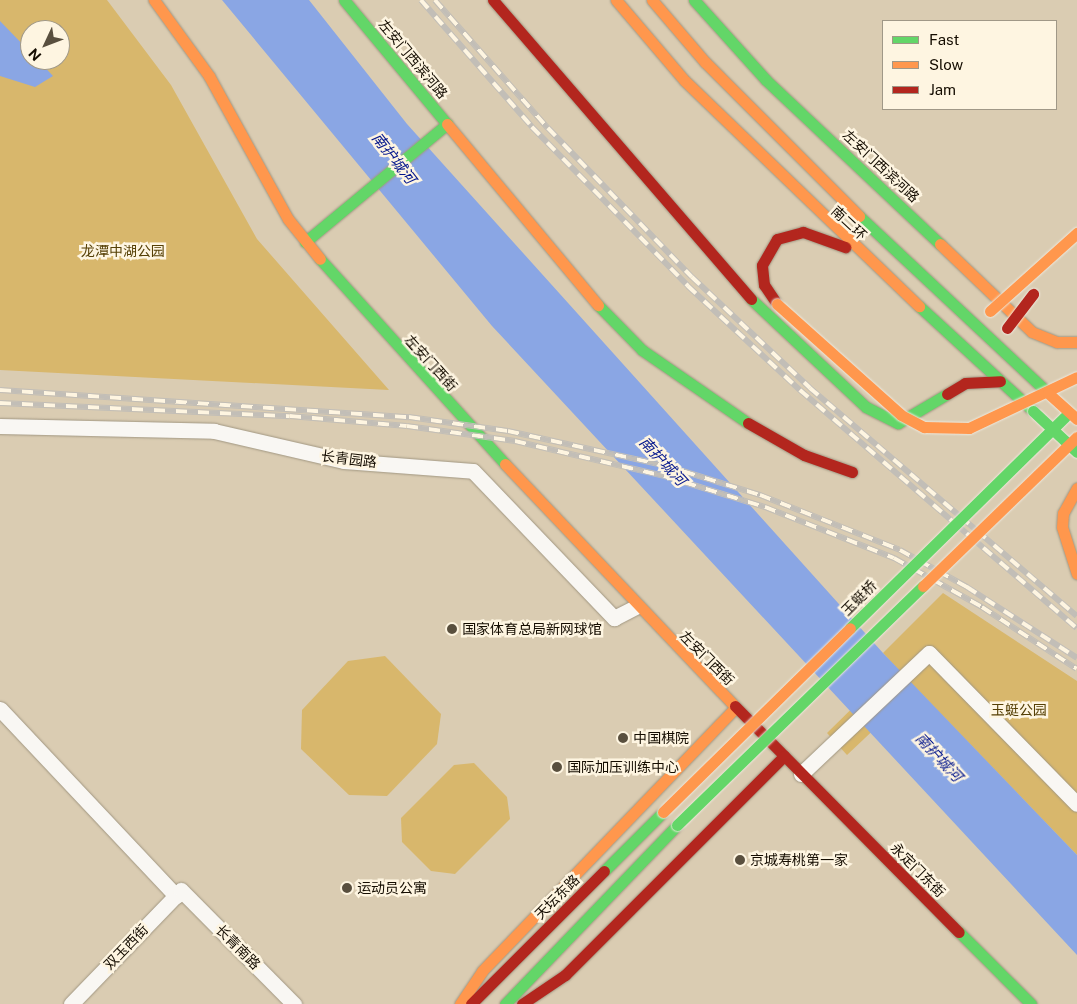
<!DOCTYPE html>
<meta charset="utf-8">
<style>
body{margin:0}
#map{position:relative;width:1077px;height:1004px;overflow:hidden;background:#daccb2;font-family:"Public Sans","Noto Sans SC",sans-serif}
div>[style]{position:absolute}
.green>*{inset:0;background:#d8b76c}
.water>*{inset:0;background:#8aa6e4}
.roads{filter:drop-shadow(0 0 1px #a19782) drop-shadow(0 0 1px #a19782)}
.street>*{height:15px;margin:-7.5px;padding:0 7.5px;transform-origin:7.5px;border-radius:7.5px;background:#f9f7f3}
.fast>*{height:11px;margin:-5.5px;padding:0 5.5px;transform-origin:5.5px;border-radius:5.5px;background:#63d668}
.slow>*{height:11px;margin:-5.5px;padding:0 5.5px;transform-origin:5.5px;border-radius:5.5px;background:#ff974d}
.jam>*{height:11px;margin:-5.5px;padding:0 5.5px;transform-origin:5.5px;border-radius:5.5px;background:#b3261e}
.rail>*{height:5.5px;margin-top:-2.75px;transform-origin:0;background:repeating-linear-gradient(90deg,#fef5e1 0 11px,#c2beb7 0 22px);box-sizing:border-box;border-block:1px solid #c2beb7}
.bridges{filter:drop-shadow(0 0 1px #eee8dc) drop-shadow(0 0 1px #eee8dc)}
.fast-bridge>*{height:11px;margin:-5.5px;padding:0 5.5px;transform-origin:5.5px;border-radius:5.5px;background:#63d668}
.slow-bridge>*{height:11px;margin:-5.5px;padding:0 5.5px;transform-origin:5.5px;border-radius:5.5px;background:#ff974d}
.jam-bridge>*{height:11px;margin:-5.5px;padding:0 5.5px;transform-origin:5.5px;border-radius:5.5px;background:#b3261e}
.dots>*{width:14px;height:14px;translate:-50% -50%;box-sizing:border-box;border:2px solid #fef5e1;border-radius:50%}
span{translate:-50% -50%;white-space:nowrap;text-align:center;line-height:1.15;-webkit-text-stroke:5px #fef5e1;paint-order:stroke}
.street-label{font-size:14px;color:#140c00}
.park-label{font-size:14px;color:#553f05}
.poi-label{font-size:14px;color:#140c00}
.left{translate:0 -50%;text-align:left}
.water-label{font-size:15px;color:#03168d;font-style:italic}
.legend{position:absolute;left:882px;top:20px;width:175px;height:90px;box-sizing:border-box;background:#fef5e1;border:1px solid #a09887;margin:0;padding:6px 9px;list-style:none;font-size:15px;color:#140c00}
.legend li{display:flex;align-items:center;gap:10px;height:25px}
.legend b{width:25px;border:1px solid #a09887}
.north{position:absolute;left:20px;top:20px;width:50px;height:50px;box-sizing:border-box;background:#fef5e1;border:1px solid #a09887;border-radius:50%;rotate:227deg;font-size:14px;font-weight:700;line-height:20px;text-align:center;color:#140c00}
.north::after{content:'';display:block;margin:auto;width:18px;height:22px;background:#594f3e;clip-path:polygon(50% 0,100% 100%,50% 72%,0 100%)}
</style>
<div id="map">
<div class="green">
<div style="clip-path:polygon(evenodd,0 0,107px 0,171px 85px,257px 239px,389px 390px,0 370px,0 0,30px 30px,60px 30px,60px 60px,30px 60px,30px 30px)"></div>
<div style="clip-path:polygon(943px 593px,1077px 681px,1077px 855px,917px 689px,847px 755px,827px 733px,895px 666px,883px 653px)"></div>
<div style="clip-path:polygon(385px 656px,441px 714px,437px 744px,387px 796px,349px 795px,301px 749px,302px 710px,348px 661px)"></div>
<div style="clip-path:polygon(474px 763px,507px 797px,510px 819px,455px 874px,431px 871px,402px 842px,401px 818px,454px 765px)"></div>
</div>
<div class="water">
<div style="clip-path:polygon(222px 0,309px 0,407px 124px,883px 653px,1077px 855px,1077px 955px,492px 326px)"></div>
<div style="clip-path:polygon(0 21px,30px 52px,30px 60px,38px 60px,53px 76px,35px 87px,0 76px)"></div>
</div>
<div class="roads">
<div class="street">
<div style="left:0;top:426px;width:214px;rotate:1.3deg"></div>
<div style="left:214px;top:431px;width:133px;rotate:13deg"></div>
<div style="left:344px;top:461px;width:129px;rotate:4.4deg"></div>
<div style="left:473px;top:471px;width:204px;rotate:46.2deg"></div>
<div style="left:614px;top:618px;width:25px;rotate:-27deg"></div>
<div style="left:0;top:709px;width:257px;rotate:46.7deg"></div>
<div style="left:801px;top:774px;width:176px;rotate:-43.4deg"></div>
<div style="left:929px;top:653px;width:211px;rotate:45.6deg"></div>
<div style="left:71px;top:1004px;width:158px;rotate:-46deg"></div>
<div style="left:181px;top:890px;width:161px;rotate:45.3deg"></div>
</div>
<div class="fast">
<div style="left:694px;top:0;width:108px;rotate:48deg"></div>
<div style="left:766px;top:80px;width:239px;rotate:43.3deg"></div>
<div style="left:859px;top:216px;width:259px;rotate:43.1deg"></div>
<div style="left:305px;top:242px;width:185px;rotate:-39.7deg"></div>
<div style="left:447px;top:124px;width:161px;rotate:-129.7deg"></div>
<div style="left:320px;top:259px;width:276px;rotate:47.9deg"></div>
<div style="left:751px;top:299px;width:158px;rotate:43.2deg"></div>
<div style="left:866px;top:407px;width:36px;rotate:27deg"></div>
<div style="left:898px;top:423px;width:57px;rotate:-30.6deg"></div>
<div style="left:598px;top:305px;width:63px;rotate:45.6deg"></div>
<div style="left:642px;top:350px;width:129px;rotate:34.6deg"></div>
<div style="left:919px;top:306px;width:155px;rotate:42.6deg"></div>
<div style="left:604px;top:871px;width:83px;rotate:-45deg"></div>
<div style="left:959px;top:932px;width:102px;rotate:45deg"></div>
<div style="left:505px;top:1004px;width:248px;rotate:-46.1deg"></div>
</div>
<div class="slow">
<div style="left:154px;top:0;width:94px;rotate:54.1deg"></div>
<div style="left:209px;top:76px;width:163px;rotate:61.1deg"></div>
<div style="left:288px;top:219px;width:51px;rotate:51.3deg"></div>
<div style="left:616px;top:0;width:106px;rotate:49.6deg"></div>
<div style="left:685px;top:81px;width:325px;rotate:43.9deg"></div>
<div style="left:652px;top:0;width:82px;rotate:49.5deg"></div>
<div style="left:705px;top:62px;width:218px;rotate:45deg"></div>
<div style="left:447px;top:124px;width:236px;rotate:50.2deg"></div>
<div style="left:940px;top:244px;width:127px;rotate:43.7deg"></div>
<div style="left:1032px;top:332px;width:27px;rotate:22deg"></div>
<div style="left:1057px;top:342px;width:20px"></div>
<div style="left:505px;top:464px;width:334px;rotate:46.5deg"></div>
<div style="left:1077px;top:488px;width:29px;rotate:119deg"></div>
<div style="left:1063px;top:513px;width:14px;rotate:94deg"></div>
<div style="left:1062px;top:527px;width:49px;rotate:72.3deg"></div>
<div style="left:460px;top:1004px;width:40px;rotate:-56deg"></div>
<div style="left:482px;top:971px;width:365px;rotate:-46.1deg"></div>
</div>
<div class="jam">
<div style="left:493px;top:0;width:395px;rotate:49.2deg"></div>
<div style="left:777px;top:304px;width:23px;rotate:-124deg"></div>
<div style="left:764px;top:285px;width:20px;rotate:-96deg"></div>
<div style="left:762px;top:265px;width:30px;rotate:-60deg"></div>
<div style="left:777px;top:239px;width:27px;rotate:-15deg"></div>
<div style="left:803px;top:232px;width:45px;rotate:19.7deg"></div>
<div style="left:947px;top:394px;width:21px;rotate:-31deg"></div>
<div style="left:965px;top:383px;width:35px;rotate:-3deg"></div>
<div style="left:748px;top:423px;width:64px;rotate:29.7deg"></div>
<div style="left:804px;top:455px;width:51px;rotate:19.5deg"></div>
<div style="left:735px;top:706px;width:318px;rotate:45.3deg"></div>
<div style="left:471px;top:1004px;width:188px;rotate:-45deg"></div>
<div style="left:522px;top:1004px;width:52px;rotate:-34deg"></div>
<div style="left:565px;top:975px;width:310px;rotate:-45deg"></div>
</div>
</div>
<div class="rail">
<div style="left:421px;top:0;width:169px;rotate:48.8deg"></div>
<div style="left:532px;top:127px;width:223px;rotate:45.5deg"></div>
<div style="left:688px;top:286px;width:153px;rotate:42.9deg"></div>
<div style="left:800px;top:390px;width:365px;rotate:40.7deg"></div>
<div style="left:435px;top:0;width:171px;rotate:48.6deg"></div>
<div style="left:548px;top:128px;width:207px;rotate:46deg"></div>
<div style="left:692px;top:277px;width:162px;rotate:43.2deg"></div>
<div style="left:810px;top:388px;width:351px;rotate:40.5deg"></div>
<div style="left:0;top:390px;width:410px;rotate:3.8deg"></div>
<div style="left:409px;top:417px;width:100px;rotate:8deg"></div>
<div style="left:508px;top:431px;width:159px;rotate:12.4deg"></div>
<div style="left:663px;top:465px;width:102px;rotate:17.2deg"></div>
<div style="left:760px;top:495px;width:150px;rotate:21.4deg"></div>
<div style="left:900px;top:550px;width:77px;rotate:28.9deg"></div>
<div style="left:967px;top:587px;width:131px;rotate:32.8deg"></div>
<div style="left:0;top:403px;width:290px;rotate:2.6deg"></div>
<div style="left:290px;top:416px;width:117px;rotate:4.9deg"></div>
<div style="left:407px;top:426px;width:109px;rotate:7.9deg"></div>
<div style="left:515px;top:441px;width:153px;rotate:13.2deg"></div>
<div style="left:664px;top:476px;width:106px;rotate:17.1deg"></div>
<div style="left:765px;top:507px;width:139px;rotate:21.6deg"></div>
<div style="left:894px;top:558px;width:101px;rotate:29.1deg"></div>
<div style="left:982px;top:607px;width:113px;rotate:33.1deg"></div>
</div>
<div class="bridges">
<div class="fast-bridge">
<div style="left:1033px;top:411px;width:60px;rotate:43deg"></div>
<div style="left:850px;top:628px;width:301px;rotate:-44.5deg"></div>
<div style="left:677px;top:825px;width:343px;rotate:-44.2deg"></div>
</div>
<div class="slow-bridge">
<div style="left:777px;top:304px;width:166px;rotate:41.8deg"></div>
<div style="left:901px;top:415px;width:26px;rotate:28deg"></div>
<div style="left:924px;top:427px;width:45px;rotate:1.3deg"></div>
<div style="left:969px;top:428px;width:119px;rotate:-25.3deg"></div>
<div style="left:990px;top:311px;width:117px;rotate:-41.9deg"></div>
<div style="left:1048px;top:393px;width:39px;rotate:42deg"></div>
<div style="left:923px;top:586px;width:214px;rotate:-44.1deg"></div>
<div style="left:663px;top:812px;width:262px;rotate:-44.5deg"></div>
</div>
<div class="jam-bridge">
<div style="left:1007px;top:328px;width:43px;rotate:-52.6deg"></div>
</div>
</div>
<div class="dots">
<div style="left:452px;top:629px;background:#594f3e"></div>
<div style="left:623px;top:738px;background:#594f3e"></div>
<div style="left:557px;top:767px;background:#594f3e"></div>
<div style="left:740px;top:860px;background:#594f3e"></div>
<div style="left:347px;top:888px;background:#594f3e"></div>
</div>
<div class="street-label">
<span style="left:413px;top:59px;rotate:50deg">左安门西滨河路</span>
<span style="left:881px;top:166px;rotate:43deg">左安门西滨河路</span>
<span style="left:849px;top:223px;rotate:43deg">南二环</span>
<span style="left:431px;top:363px;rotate:48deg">左安门西街</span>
<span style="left:349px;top:459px;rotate:7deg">长青园路</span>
<span style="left:859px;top:598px;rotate:-45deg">玉蜓桥</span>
<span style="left:707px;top:658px;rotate:45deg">左安门西街</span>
<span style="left:918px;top:870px;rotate:45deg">永定门东街</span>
<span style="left:557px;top:897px;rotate:-45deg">天坛东路</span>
<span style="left:126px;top:947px;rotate:-46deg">双玉西街</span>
<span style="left:238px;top:947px;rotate:45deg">长青南路</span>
</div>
<div class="park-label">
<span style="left:123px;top:251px">龙潭中湖公园</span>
<span style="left:1019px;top:710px">玉蜓公园</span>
</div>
<div class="poi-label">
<span class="left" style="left:462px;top:629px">国家体育总局新网球馆</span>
<span class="left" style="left:633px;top:738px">中国棋院</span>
<span class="left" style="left:567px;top:767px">国际加压训练中心</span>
<span class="left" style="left:750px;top:860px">京城寿桃第一家</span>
<span class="left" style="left:357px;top:888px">运动员公寓</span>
</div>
<div class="water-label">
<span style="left:394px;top:158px;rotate:52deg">南护城河</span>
<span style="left:663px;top:461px;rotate:47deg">南护城河</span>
<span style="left:939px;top:757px;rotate:47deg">南护城河</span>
</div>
<ul class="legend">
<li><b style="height:6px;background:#63d668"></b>Fast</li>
<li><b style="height:6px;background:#ff974d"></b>Slow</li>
<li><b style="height:6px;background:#b3261e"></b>Jam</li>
</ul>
<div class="north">N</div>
</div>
